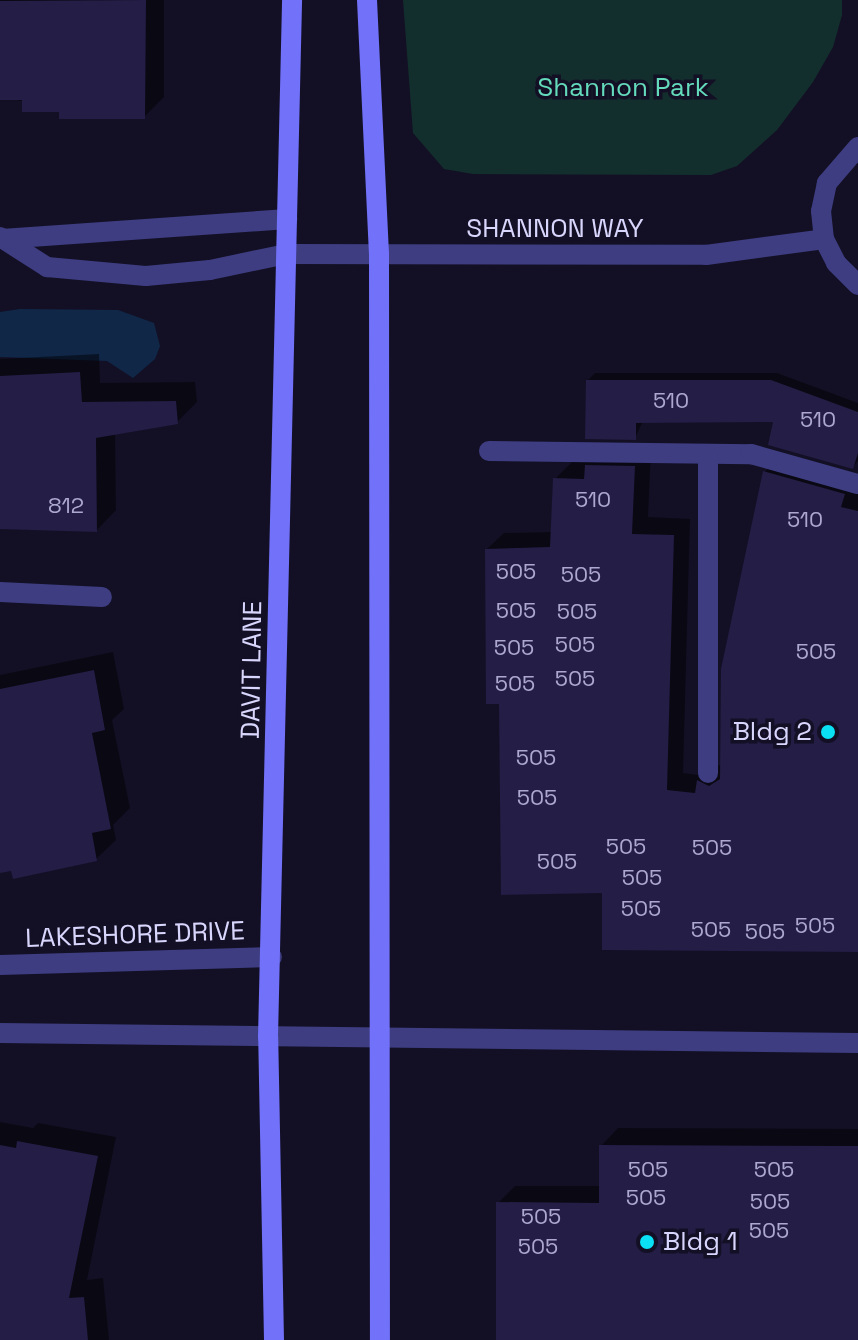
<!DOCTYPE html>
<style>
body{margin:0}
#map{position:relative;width:858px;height:1340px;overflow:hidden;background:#131025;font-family:"Space Grotesk",sans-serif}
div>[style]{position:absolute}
.green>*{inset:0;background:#132f2d}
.water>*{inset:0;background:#102748}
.shadow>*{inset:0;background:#0007}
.building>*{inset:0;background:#241d45}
.street>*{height:20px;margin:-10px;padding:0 10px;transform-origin:10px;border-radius:10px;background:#3e3d82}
.secondary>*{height:20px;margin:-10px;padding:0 10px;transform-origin:10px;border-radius:10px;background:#7271f9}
.dots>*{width:22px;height:22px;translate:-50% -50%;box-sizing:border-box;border:4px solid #131025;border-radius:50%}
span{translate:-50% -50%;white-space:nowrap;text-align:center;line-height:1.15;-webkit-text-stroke:7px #131025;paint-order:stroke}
.number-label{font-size:22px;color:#aca8cf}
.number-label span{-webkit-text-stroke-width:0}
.park-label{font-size:26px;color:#64dbbb}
.street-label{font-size:26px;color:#d9d6fd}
.poi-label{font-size:26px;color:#d9d6fd}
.right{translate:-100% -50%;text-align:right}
.left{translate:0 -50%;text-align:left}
</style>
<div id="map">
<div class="green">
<div style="clip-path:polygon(403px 0,842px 0,842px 15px,833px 47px,813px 82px,777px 130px,737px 166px,711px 175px,473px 174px,444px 169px,413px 133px)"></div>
</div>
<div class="water">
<div style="clip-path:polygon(20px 309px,118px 310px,154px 323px,160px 346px,155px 359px,133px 378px,107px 361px,0 357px,0 312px)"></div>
</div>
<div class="shadow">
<div style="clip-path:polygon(0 0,164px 0,164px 97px,144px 117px,0 98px)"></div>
<div style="clip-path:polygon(99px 354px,100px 383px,195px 382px,197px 402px,177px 422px,115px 433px,116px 510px,97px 530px,0 528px,0 359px)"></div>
<div style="clip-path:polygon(595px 373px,777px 373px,858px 403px,858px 461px,852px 467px,776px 420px,643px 421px,635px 438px,588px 380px)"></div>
<div style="clip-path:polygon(603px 449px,651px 450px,648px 517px,690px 519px,683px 773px,705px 776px,716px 765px,723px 766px,765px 472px,781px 455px,858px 491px,858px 950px,501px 702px,487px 549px,504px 533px,553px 532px,555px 479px,572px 462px,590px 462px)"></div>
<div style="clip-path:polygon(113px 652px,124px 709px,112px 720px,130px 808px,113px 825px,116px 840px,96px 859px,0 871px,0 675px)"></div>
<div style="clip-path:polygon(0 1122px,33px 1128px,38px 1123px,116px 1137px,87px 1280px,103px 1278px,109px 1340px,0 1340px)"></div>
<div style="clip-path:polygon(618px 1128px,858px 1129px,858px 1340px,498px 1340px,498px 1203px,515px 1186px,601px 1186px,601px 1146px)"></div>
</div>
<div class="building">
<div style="clip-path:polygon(146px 0,145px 119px,59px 119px,59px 112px,22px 112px,22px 100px,0 100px,0 1px)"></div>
<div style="clip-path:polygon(80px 372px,82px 402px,176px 401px,178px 424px,96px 438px,97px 532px,0 529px,0 376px)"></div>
<div style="clip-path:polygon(586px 380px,771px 380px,858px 412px,858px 453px,853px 469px,768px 445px,773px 422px,636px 423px,636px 440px,585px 439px)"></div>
<div style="clip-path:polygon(585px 465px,635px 466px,632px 534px,674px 535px,667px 790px,695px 793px,697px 780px,709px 786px,720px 779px,721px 669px,763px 471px,845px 494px,841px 507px,858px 511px,858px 952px,602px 950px,602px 893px,501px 895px,499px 704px,486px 704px,485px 549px,550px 547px,553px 478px,584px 479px)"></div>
<div style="clip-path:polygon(94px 670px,105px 730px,92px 733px,111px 829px,92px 833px,97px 861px,13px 879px,11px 871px,0 873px,0 689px)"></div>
<div style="clip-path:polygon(17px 1141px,98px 1156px,69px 1298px,84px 1297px,88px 1340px,0 1340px,0 1145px,16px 1148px)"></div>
<div style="clip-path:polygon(599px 1145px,858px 1146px,858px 1340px,496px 1340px,496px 1202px,599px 1203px)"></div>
</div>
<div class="street">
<div style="left:858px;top:147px;width:48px;rotate:130.7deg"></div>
<div style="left:827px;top:183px;width:29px;rotate:102deg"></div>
<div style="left:821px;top:211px;width:28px;rotate:84deg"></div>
<div style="left:824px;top:239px;width:27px;rotate:63deg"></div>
<div style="left:836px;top:263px;width:31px;rotate:45deg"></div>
<div style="left:0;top:237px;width:56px;rotate:32.6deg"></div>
<div style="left:47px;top:267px;width:99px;rotate:5.2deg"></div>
<div style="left:146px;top:276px;width:64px;rotate:-5.4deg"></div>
<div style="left:210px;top:270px;width:78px;rotate:-11.9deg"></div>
<div style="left:286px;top:254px;width:420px;rotate:0.1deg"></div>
<div style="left:706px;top:255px;width:119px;rotate:-7.7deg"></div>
<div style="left:2px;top:239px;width:286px;rotate:-4deg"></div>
<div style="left:489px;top:451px;width:262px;rotate:0.7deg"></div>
<div style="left:751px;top:454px;width:111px;rotate:15.7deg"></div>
<div style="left:708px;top:456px;width:317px;rotate:90deg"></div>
<div style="left:0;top:592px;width:102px;rotate:2.8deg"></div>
<div style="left:0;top:965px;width:272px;rotate:-1.7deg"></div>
<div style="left:0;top:1033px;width:858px;rotate:0.67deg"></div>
</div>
<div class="secondary">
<div style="left:367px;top:0;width:253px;rotate:87.3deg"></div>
<div style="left:379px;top:253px;width:1087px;rotate:89.95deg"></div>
<div style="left:274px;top:1340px;width:303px;rotate:-91.1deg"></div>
<div style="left:268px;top:1037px;width:1037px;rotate:-88.67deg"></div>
</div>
<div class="dots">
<div style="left:828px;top:732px;background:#0ae1f4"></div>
<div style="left:647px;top:1242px;background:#0ae1f4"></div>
</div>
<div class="number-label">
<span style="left:671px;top:401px">510</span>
<span style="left:818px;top:420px">510</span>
<span style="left:593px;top:500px">510</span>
<span style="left:66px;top:506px">812</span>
<span style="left:805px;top:520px">510</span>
<span style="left:516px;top:572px">505</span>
<span style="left:581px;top:575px">505</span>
<span style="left:516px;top:611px">505</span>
<span style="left:577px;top:612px">505</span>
<span style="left:575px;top:645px">505</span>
<span style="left:514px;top:648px">505</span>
<span style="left:816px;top:652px">505</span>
<span style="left:575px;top:679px">505</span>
<span style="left:515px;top:684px">505</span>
<span style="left:536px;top:758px">505</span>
<span style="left:537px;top:798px">505</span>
<span style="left:626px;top:847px">505</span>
<span style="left:712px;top:848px">505</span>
<span style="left:557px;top:862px">505</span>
<span style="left:642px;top:878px">505</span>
<span style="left:641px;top:909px">505</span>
<span style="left:815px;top:926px">505</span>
<span style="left:711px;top:930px">505</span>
<span style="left:765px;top:932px">505</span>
<span style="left:648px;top:1170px">505</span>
<span style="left:774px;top:1170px">505</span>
<span style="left:646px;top:1198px">505</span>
<span style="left:770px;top:1202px">505</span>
<span style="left:541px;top:1217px">505</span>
<span style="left:769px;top:1231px">505</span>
<span style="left:538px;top:1247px">505</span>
</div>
<div class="park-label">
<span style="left:623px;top:88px">Shannon Park</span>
</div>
<div class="street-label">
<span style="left:555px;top:229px">SHANNON WAY</span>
<span style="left:252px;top:670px;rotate:-89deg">DAVIT LANE</span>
<span style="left:135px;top:935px;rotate:-2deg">LAKESHORE DRIVE</span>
</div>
<div class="poi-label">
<span class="right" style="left:812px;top:732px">Bldg 2</span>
<span class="left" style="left:663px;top:1242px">Bldg 1</span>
</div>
</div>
